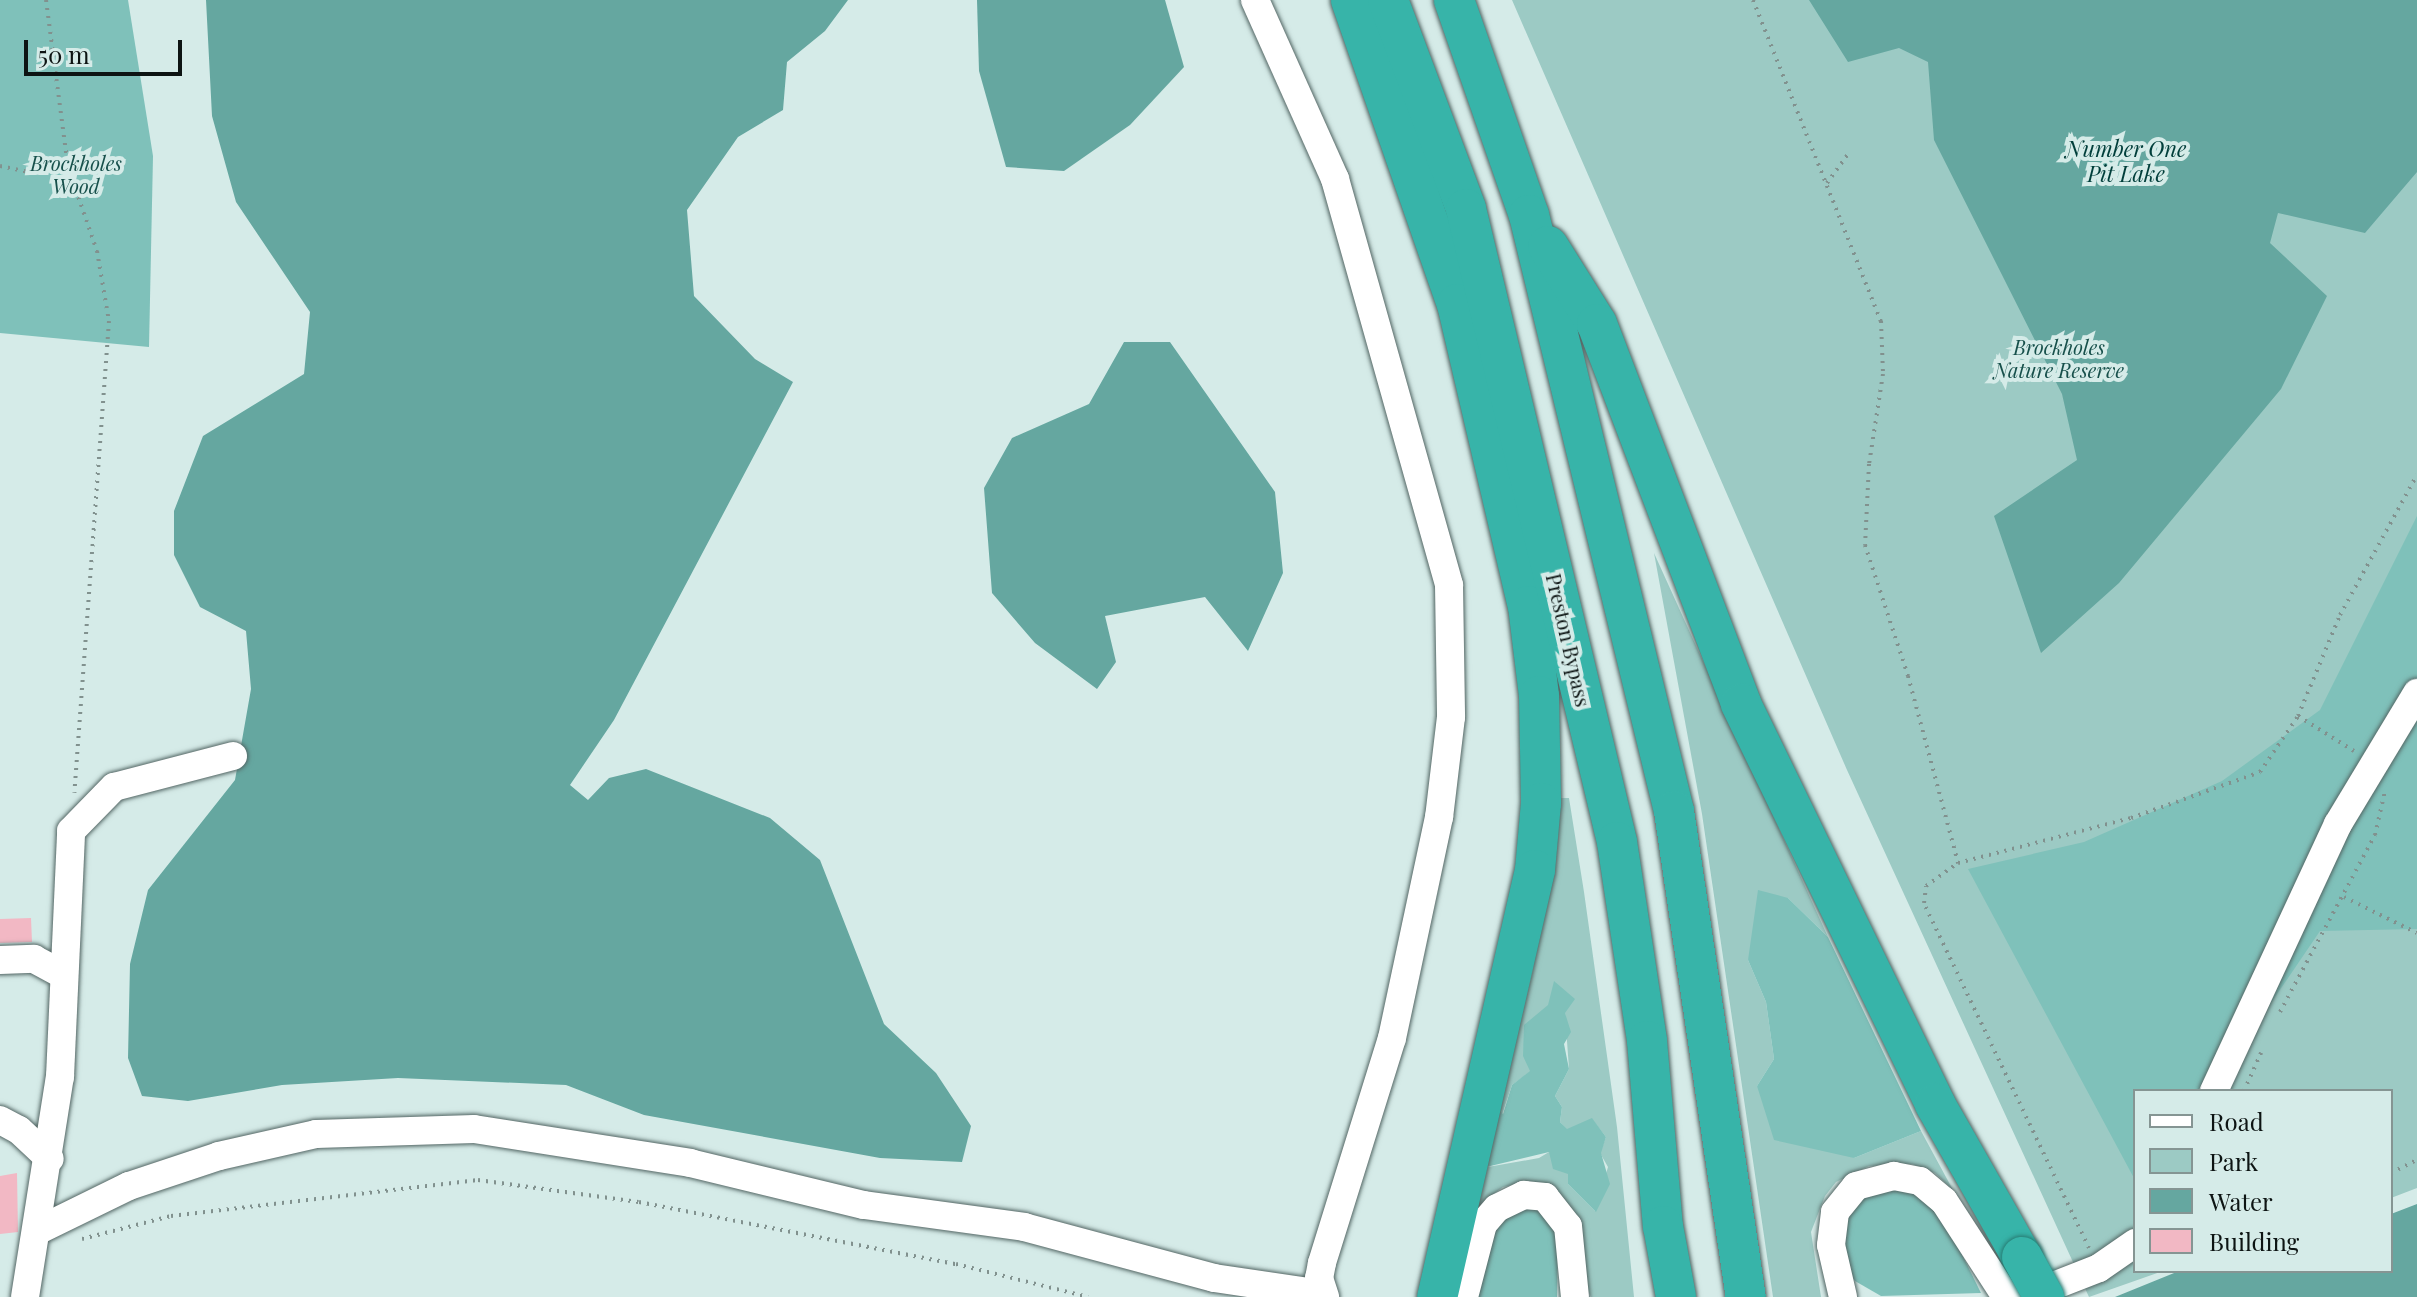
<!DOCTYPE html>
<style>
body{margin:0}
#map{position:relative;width:2417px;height:1297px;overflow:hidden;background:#d5ebe8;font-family:"Playfair Display",serif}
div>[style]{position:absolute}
.green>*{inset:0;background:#9ccac4}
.forest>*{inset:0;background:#7fc1ba}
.water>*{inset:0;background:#65a7a0}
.building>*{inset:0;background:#f2b8c4}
.path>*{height:4px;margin-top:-2px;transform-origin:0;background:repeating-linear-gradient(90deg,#81918e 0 2px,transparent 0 8px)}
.roads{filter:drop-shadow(0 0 2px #536664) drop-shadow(0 0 2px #536664)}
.minor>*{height:28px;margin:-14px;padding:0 14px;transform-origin:14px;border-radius:14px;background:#fff}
.highway>*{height:40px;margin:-20px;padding:0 20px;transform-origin:20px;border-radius:20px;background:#37b4a9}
.bridges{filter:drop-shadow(0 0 2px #287c74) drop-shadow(0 0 2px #287c74)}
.highway-bridge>*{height:40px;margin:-20px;padding:0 20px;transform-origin:20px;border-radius:20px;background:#37b4a9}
span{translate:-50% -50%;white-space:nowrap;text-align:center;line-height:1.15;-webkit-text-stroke:8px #d5ebe8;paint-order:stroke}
.park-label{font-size:20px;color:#17504b;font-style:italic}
.street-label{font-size:20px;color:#0d1413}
.water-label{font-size:22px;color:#003e3a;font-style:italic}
.legend{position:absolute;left:2133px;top:1089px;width:260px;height:184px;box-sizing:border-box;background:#d5ebe8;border:2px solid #859593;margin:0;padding:10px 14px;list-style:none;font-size:24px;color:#0d1413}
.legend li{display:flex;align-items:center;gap:16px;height:40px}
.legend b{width:40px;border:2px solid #859593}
.scale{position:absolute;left:24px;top:40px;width:158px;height:36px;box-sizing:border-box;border:4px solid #0d1413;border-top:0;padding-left:10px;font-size:24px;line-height:28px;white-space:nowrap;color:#0d1413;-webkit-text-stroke:6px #d5ebe8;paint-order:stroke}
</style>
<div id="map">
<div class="green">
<div style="clip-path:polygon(1512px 0,2417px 0,2417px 1188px,2391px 1198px,2391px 1091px,2135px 1091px,2135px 1271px,2163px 1271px,2089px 1297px,1847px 770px)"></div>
<div style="clip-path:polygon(1654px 553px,1828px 937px,1788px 898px,1748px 960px,1766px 1002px,1774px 1059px,1757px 1086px,1854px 1158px,1921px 1131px,1953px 1190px,1935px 1173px,1912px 1164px,1869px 1166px,1836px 1182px,1825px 1196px,1811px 1232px,1821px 1297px,1773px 1297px,1702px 814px)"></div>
<div style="clip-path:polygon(1554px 798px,1569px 798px,1584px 892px,1617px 1127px,1634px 1297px,1591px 1297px,1583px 1281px,1580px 1224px,1559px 1193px,1521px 1183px,1503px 1187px,1477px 1206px,1482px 1168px,1539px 1158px,1549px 1152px,1569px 1174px,1568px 1184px,1595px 1211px,1608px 1167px,1600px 1153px,1606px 1137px,1592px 1119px,1567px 1130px,1560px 1122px,1562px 1107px,1555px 1096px,1569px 1069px,1565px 1013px,1555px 982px,1531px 1071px,1512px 1085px,1502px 1115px,1499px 1110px,1533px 970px)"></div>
</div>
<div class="forest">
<div style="clip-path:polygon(0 0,128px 0,153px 156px,149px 347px,0 333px)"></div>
<div style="clip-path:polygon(2417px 516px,2417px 929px,2320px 931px,2211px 1091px,2135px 1091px,2135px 1180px,1968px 869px,2084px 842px,2222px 781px,2320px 710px)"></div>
<div style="clip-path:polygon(1758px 890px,1788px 898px,1828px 937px,1921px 1131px,1854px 1158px,1774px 1140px,1757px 1086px,1774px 1059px,1766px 1002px,1748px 960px)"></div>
<div style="clip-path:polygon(1554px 981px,1575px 999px,1565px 1013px,1571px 1032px,1564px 1044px,1569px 1069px,1555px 1096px,1562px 1107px,1560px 1122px,1567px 1129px,1592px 1118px,1606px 1137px,1601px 1153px,1610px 1184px,1596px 1212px,1568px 1184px,1568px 1174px,1553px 1169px,1549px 1152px,1482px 1168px,1499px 1110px,1503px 1114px,1512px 1085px,1530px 1071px,1523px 1056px,1524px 1025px,1548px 1005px)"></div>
<div style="clip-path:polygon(1882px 1188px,1914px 1190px,1942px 1214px,1981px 1293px,1881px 1296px,1855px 1281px,1846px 1269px,1841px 1227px,1855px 1202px)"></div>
<div style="clip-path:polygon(1522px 1209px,1537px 1209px,1558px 1231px,1557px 1297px,1475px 1297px,1495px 1231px,1507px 1216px)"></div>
</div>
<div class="water">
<div style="clip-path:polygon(206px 0,848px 0,825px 31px,787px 62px,783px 110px,738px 137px,687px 210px,694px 296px,755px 359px,793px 382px,614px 720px,570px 785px,588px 800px,609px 778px,646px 769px,770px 818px,820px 860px,884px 1024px,936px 1073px,971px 1126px,962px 1162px,880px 1158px,644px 1115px,566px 1085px,398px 1078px,282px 1085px,188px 1101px,142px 1096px,128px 1058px,130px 964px,148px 890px,235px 780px,251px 689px,246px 631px,200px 607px,174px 555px,174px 511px,203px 436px,304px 374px,310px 312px,236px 202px,212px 116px)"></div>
<div style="clip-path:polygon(977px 0,1165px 0,1184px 67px,1130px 125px,1064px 171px,1006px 167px,979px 71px)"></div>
<div style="clip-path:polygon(1809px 0,2417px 0,2417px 172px,2365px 233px,2278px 213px,2270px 243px,2327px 296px,2281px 389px,2119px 583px,2041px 653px,1994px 516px,2077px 460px,2062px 394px,1934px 140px,1928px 62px,1899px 48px,1848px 62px)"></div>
<div style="clip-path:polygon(1124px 342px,1170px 342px,1275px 492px,1283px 573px,1248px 651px,1205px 597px,1105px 616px,1116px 662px,1097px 689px,1035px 643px,992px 593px,984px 488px,1012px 438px,1089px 404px)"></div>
<div style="clip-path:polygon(2417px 1204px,2417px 1297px,2115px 1297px,2179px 1271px,2391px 1271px,2391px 1214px)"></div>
</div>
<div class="building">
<div style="clip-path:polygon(31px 918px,32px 942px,0 943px,0 919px)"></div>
<div style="clip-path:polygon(17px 1173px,18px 1232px,0 1234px,0 1176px)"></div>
</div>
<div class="path">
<div style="left:46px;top:0;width:168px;rotate:82.5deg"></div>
<div style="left:68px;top:167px;width:89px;rotate:71deg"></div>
<div style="left:97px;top:251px;width:71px;rotate:80.3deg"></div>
<div style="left:109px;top:321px;width:473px;rotate:94.2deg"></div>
<div style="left:1753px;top:0;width:346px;rotate:68.3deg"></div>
<div style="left:1881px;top:321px;width:53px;rotate:87.8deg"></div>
<div style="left:1883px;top:374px;width:91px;rotate:98.8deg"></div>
<div style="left:1869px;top:464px;width:81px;rotate:92.8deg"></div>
<div style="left:1865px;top:545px;width:138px;rotate:71.8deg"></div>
<div style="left:1908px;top:676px;width:194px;rotate:75deg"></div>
<div style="left:0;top:166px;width:34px;rotate:12deg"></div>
<div style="left:33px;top:173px;width:34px;rotate:-8deg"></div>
<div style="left:1827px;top:183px;width:36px;rotate:-54deg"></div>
<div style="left:2298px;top:716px;width:66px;rotate:32deg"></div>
<div style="left:2344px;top:897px;width:81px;rotate:26.3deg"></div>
<div style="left:2280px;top:1012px;width:201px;rotate:-61.8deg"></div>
<div style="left:2375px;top:835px;width:45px;rotate:-77.2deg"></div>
<div style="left:2244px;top:1091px;width:42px;rotate:-65.9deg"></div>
<div style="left:2391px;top:1173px;width:29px;rotate:-27deg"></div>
<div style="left:82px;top:1239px;width:92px;rotate:-14.5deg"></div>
<div style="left:171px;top:1216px;width:309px;rotate:-6.7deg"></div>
<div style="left:478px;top:1180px;width:162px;rotate:7.8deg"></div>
<div style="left:639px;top:1202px;width:323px;rotate:11.1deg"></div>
<div style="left:956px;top:1264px;width:136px;rotate:14deg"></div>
<div style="left:2089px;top:1248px;width:382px;rotate:-115.6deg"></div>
<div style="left:1924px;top:903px;width:17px;rotate:-83deg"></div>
<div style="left:1926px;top:886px;width:39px;rotate:-36deg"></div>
<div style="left:1958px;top:863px;width:179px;rotate:-14.6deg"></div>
<div style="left:2131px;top:818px;width:137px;rotate:-19.6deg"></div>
<div style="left:2260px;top:772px;width:68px;rotate:-55.8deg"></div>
<div style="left:2298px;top:716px;width:109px;rotate:-67.4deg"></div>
<div style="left:2340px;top:615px;width:160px;rotate:-61.2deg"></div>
</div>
<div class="roads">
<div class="minor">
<div style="left:1255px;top:0;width:196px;rotate:65.9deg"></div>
<div style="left:1335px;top:179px;width:422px;rotate:74.3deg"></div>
<div style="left:1449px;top:585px;width:132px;rotate:89.1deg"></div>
<div style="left:1451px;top:717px;width:101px;rotate:96.8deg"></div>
<div style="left:1439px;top:817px;width:226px;rotate:102deg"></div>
<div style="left:1392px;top:1038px;width:236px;rotate:107.3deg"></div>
<div style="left:1322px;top:1263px;width:15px;rotate:101deg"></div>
<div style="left:1319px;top:1278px;width:20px;rotate:72deg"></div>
<div style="left:0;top:960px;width:34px;rotate:-2deg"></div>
<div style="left:34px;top:959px;width:32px;rotate:28deg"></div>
<div style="left:2214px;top:1091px;width:294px;rotate:-65.1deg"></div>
<div style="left:2338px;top:824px;width:153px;rotate:-58.9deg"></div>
<div style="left:0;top:1120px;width:21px;rotate:28deg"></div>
<div style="left:19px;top:1130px;width:42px;rotate:43.1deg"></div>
<div style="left:37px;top:1231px;width:102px;rotate:-26.1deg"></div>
<div style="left:129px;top:1186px;width:95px;rotate:-18.4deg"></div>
<div style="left:219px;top:1156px;width:99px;rotate:-12.8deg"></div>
<div style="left:316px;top:1134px;width:158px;rotate:-1.8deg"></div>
<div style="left:474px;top:1129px;width:219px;rotate:8.9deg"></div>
<div style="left:690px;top:1163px;width:179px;rotate:13.6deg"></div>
<div style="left:864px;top:1205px;width:162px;rotate:7.8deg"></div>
<div style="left:1024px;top:1227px;width:197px;rotate:15deg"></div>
<div style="left:1214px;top:1278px;width:110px;rotate:8.4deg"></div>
<div style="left:25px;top:1297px;width:223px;rotate:-81deg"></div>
<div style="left:60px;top:1077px;width:246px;rotate:-87.4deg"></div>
<div style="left:71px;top:831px;width:62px;rotate:-45.7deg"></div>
<div style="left:114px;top:787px;width:123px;rotate:-14.6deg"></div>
<div style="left:1464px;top:1297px;width:75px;rotate:-75.4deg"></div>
<div style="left:1483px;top:1224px;width:21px;rotate:-49deg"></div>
<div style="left:1497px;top:1208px;width:30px;rotate:-26deg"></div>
<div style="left:1524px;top:1195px;width:21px;rotate:5deg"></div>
<div style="left:1545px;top:1197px;width:37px;rotate:52deg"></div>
<div style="left:1568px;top:1226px;width:71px;rotate:84.4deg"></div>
<div style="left:1843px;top:1297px;width:53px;rotate:-103deg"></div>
<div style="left:1831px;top:1245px;width:33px;rotate:-83deg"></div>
<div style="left:1835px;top:1212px;width:33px;rotate:-51deg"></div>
<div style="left:1856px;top:1186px;width:39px;rotate:-15deg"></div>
<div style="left:1894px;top:1176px;width:26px;rotate:11deg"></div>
<div style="left:1920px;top:1181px;width:31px;rotate:40deg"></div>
<div style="left:1944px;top:1201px;width:114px;rotate:57.1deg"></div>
<div style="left:2025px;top:1297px;width:79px;rotate:-21.4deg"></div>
<div style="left:2099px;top:1268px;width:44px;rotate:-34.8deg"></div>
</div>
<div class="highway">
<div style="left:1351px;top:0;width:322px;rotate:70.8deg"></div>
<div style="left:1457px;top:304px;width:310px;rotate:76.8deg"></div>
<div style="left:1528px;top:606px;width:91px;rotate:83deg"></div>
<div style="left:1539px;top:696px;width:107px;rotate:88.9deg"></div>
<div style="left:1541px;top:803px;width:67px;rotate:95.1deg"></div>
<div style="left:1535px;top:870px;width:438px;rotate:102.9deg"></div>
<div style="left:1388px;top:0;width:223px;rotate:69.5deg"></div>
<div style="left:1466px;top:209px;width:651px;rotate:76.58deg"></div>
<div style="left:1617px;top:842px;width:201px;rotate:81.4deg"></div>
<div style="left:1647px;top:1041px;width:186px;rotate:85.1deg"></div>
<div style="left:1663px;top:1226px;width:72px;rotate:79.6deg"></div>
<div style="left:1454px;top:0;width:228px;rotate:70.8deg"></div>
<div style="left:1529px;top:215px;width:613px;rotate:76.33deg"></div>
<div style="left:1674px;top:811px;width:491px;rotate:81.6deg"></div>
<div style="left:1548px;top:246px;width:92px;rotate:57.9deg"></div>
<div style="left:1597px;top:324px;width:406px;rotate:69.2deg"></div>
<div style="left:1741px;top:704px;width:445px;rotate:64.1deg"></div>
<div style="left:1935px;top:1104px;width:176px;rotate:60.4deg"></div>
</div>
</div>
<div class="bridges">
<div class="highway-bridge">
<div style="left:2022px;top:1257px;width:46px;rotate:61.2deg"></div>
</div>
</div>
<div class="park-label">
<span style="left:76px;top:174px">Brockholes<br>Wood</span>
<span style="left:2059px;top:358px">Brockholes<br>Nature Reserve</span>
</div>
<div class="street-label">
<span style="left:1569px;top:640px;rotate:77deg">Preston Bypass</span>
</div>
<div class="water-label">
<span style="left:2126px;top:161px">Number One<br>Pit Lake</span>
</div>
<ul class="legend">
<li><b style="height:10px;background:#fff"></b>Road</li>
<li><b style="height:22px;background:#9ccac4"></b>Park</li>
<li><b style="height:22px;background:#65a7a0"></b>Water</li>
<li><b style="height:22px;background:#f2b8c4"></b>Building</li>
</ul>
<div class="scale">50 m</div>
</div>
